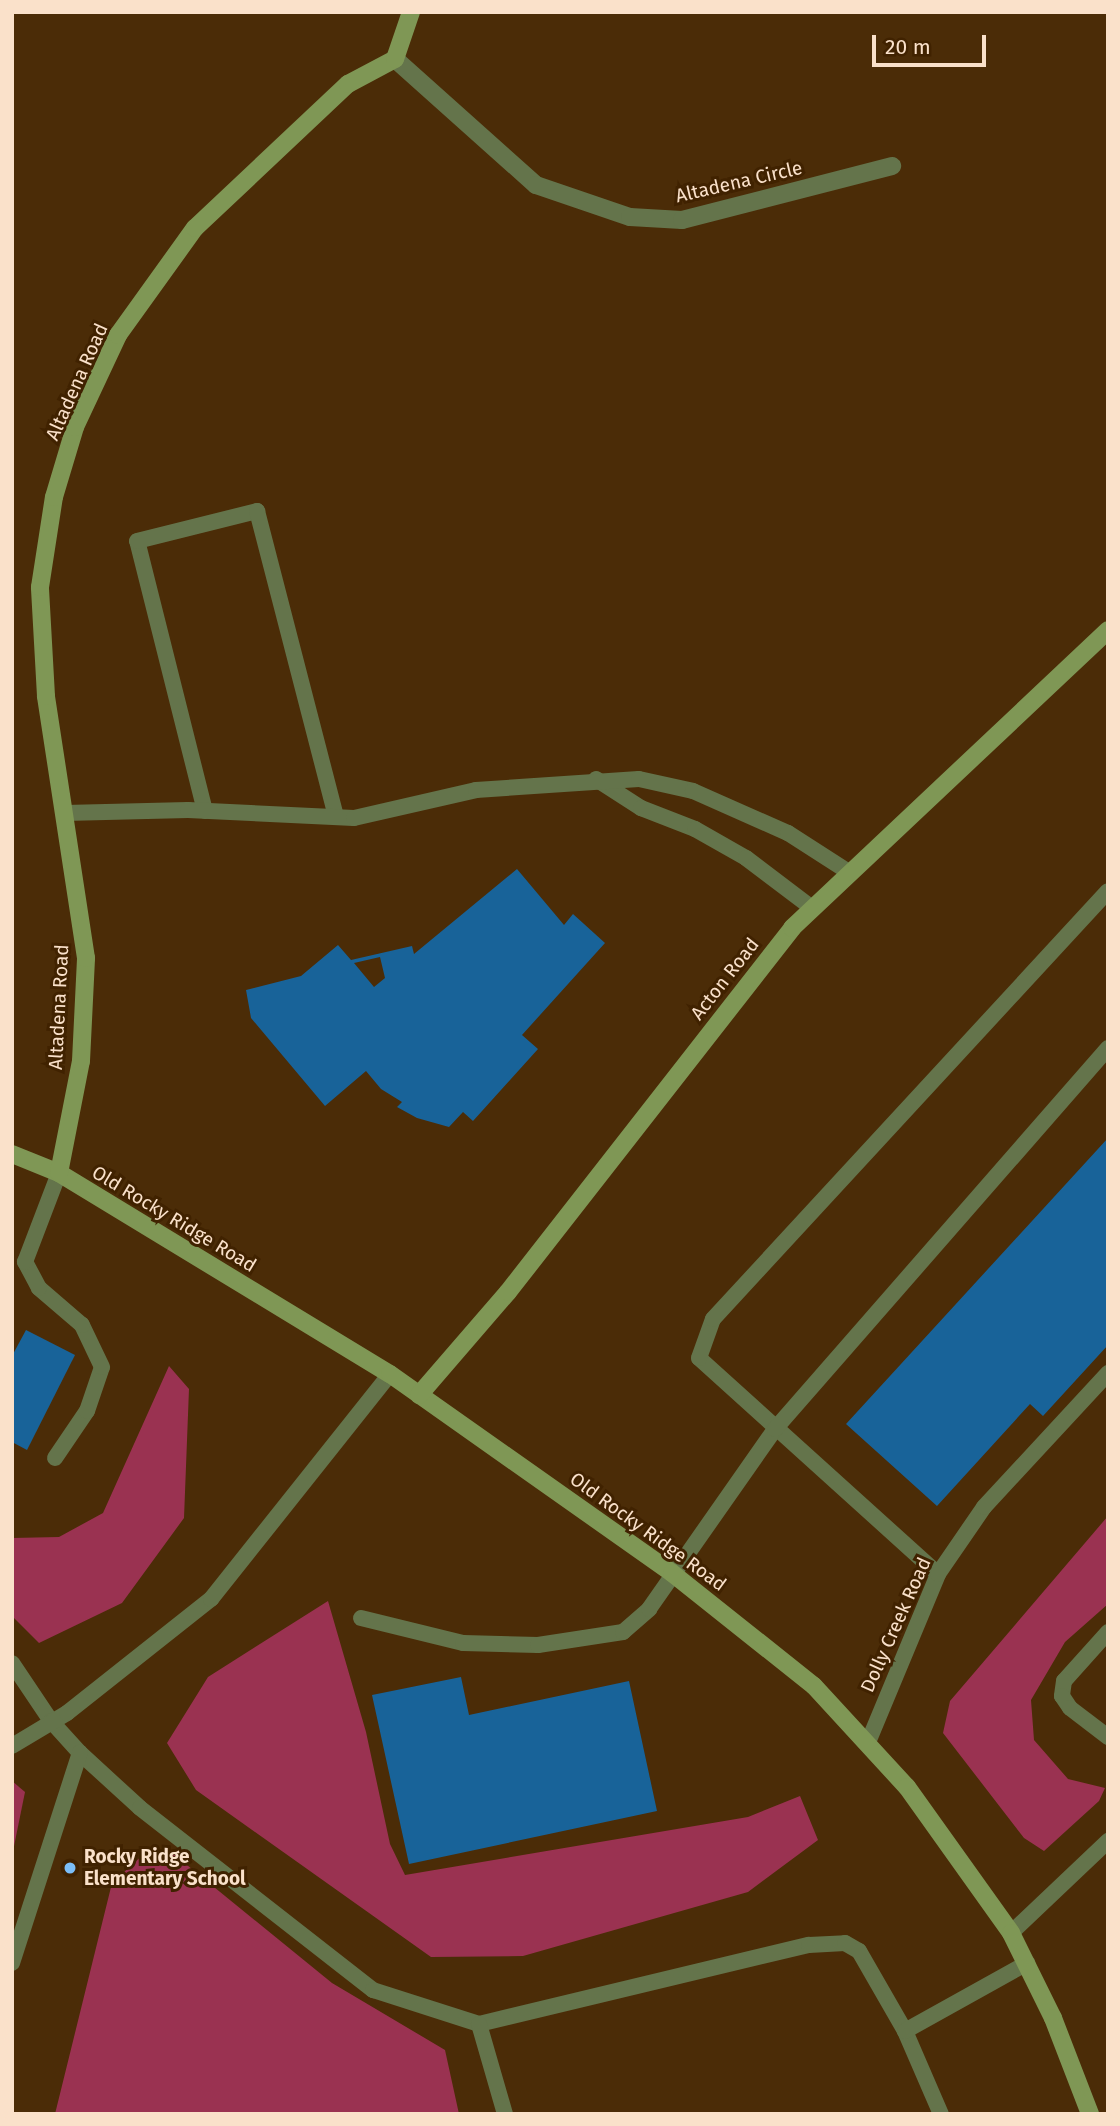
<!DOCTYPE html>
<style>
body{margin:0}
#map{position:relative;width:1120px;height:2126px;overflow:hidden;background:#4b2c07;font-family:"Fira Sans",sans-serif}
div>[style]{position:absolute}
.forest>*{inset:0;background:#9a3251}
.building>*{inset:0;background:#186399}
.lane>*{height:16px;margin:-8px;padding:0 8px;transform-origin:8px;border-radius:8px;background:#64744b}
.street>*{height:18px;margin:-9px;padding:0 9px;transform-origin:9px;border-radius:9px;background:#64744b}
.secondary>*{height:18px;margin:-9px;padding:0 9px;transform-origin:9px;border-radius:9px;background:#7f9755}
.dots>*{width:19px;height:19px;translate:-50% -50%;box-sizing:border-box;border:4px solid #402200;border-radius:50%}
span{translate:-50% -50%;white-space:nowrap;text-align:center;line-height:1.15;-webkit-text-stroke:6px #402200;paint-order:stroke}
.street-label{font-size:19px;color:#fae1ca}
.poi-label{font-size:19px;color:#fae1ca;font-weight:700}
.left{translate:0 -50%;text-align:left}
.frame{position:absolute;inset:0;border:14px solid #fae1ca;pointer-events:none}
.scale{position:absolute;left:872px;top:35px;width:114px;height:32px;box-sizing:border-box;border:4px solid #fae1ca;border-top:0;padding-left:9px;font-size:21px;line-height:24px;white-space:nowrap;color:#fae1ca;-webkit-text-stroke:5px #402200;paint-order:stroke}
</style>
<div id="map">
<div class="forest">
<div style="clip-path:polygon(169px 1366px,189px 1389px,184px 1518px,122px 1603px,39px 1643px,12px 1616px,12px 1538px,59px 1537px,103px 1513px)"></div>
<div style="clip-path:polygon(1108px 1516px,1108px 1604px,1065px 1642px,1031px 1700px,1034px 1740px,1068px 1779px,1105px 1788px,1099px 1801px,1044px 1851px,1024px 1838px,943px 1733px,950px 1701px)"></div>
<div style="clip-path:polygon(328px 1601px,366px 1732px,390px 1844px,405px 1875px,748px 1817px,800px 1796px,818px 1840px,748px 1892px,523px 1956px,431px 1957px,196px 1790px,167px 1743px,208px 1677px)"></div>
<div style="clip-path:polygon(12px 1781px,25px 1792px,12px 1856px)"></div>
<div style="clip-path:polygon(171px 1852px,332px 1983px,445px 2050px,459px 2114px,55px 2114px,112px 1883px,145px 1853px)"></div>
</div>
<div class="building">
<div style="clip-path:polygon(evenodd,517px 869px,564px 925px,573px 914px,605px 943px,522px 1035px,538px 1049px,473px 1121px,463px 1112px,449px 1127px,417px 1118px,397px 1107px,402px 1102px,381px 1089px,366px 1071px,325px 1106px,251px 1018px,246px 990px,301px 976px,338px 945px,351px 960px,412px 946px,414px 954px,517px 869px,380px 957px,385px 978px,374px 987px,354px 963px,380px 957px)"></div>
<div style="clip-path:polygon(1108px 1138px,1108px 1345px,1043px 1416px,1030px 1404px,937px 1506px,846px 1424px)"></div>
<div style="clip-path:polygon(26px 1330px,75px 1355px,27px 1450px,12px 1442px,12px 1356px)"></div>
<div style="clip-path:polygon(461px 1677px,469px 1715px,629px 1681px,657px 1811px,409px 1864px,372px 1695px)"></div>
</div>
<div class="lane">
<div style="left:596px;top:779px;width:54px;rotate:32.8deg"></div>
<div style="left:641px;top:808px;width:58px;rotate:21.3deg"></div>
<div style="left:695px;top:829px;width:59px;rotate:29.6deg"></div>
<div style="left:746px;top:858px;width:83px;rotate:37.1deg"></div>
<div style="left:205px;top:811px;width:278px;rotate:-104.1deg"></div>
<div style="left:137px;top:541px;width:124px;rotate:-14deg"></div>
<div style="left:257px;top:511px;width:316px;rotate:75.5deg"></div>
<div style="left:65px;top:813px;width:123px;rotate:-1.4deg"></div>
<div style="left:188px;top:810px;width:166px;rotate:2.8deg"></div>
<div style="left:354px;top:818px;width:125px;rotate:-12.9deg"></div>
<div style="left:476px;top:790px;width:163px;rotate:-3.9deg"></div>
<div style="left:639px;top:779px;width:55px;rotate:12.5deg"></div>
<div style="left:693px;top:791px;width:104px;rotate:23.9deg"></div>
<div style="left:788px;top:833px;width:74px;rotate:32.8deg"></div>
<div style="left:55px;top:1458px;width:57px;rotate:-55.8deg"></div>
<div style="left:87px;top:1411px;width:46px;rotate:-71.2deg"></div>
<div style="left:102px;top:1367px;width:47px;rotate:-115.5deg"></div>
<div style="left:82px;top:1325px;width:57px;rotate:-139.3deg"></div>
<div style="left:39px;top:1288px;width:30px;rotate:-118deg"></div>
<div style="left:25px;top:1262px;width:95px;rotate:-69.1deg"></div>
<div style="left:938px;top:1574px;width:322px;rotate:-137.9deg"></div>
<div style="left:699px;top:1358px;width:41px;rotate:-70.3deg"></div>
<div style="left:713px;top:1319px;width:582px;rotate:-47.3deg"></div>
<div style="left:361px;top:1618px;width:105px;rotate:13.8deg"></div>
<div style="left:463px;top:1643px;width:75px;rotate:1.5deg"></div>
<div style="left:538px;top:1645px;width:86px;rotate:-8.7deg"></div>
<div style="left:623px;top:1632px;width:35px;rotate:-41deg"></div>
<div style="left:649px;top:1609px;width:220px;rotate:-55deg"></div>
<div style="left:775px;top:1429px;width:506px;rotate:-48.85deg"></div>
<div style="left:1108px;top:1632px;width:66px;rotate:131.9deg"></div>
<div style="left:1064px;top:1681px;width:15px;rotate:98deg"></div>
<div style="left:1062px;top:1696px;width:14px;rotate:56deg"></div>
<div style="left:1070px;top:1708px;width:48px;rotate:37.3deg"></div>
<div style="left:12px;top:1663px;width:70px;rotate:56.1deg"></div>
<div style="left:51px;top:1721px;width:43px;rotate:47.8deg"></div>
<div style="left:80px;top:1753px;width:81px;rotate:42.5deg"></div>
<div style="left:140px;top:1808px;width:296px;rotate:38deg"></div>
<div style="left:373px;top:1990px;width:111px;rotate:17.8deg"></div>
<div style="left:479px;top:2024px;width:339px;rotate:-13.5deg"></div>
<div style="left:809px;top:1945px;width:36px;rotate:-3deg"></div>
<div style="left:845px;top:1943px;width:16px;rotate:30deg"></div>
<div style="left:859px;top:1951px;width:92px;rotate:60.1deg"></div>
<div style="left:905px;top:2031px;width:90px;rotate:66.6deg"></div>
<div style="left:869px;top:1740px;width:180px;rotate:-67.4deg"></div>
<div style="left:938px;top:1574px;width:81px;rotate:-55.5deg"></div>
<div style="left:984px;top:1507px;width:183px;rotate:-47.2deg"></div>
<div style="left:12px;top:1746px;width:64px;rotate:-31deg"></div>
<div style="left:67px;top:1713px;width:184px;rotate:-38.4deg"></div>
<div style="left:211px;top:1599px;width:288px;rotate:-51.5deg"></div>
<div style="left:1011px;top:1933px;width:134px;rotate:-43.5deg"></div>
<div style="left:12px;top:1963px;width:221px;rotate:-72.1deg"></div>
<div style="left:479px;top:2024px;width:94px;rotate:73.9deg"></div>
<div style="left:905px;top:2031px;width:140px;rotate:-29.1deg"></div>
</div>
<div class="street">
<div style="left:395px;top:59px;width:189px;rotate:41.8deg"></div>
<div style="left:536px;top:185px;width:99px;rotate:18.8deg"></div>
<div style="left:630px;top:217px;width:52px;rotate:3.3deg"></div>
<div style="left:682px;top:220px;width:217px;rotate:-14.4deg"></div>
</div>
<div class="secondary">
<div style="left:12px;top:1154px;width:51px;rotate:22deg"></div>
<div style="left:59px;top:1173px;width:387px;rotate:31.3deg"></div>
<div style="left:390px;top:1374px;width:345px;rotate:35.2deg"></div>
<div style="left:672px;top:1573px;width:181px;rotate:38.5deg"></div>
<div style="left:814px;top:1686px;width:137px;rotate:47.4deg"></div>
<div style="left:907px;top:1787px;width:179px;rotate:54.5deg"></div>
<div style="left:1011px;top:1933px;width:95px;rotate:63.7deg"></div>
<div style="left:1053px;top:2018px;width:103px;rotate:68.9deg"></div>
<div style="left:59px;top:1173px;width:114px;rotate:-78.9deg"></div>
<div style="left:81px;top:1061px;width:103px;rotate:-87.2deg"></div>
<div style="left:86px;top:958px;width:265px;rotate:-98.7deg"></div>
<div style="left:46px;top:696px;width:109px;rotate:-93.2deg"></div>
<div style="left:40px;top:587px;width:91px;rotate:-81.2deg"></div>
<div style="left:54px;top:497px;width:73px;rotate:-73.3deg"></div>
<div style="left:75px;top:427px;width:102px;rotate:-64.9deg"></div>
<div style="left:118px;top:335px;width:132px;rotate:-54.3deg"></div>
<div style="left:195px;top:228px;width:210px;rotate:-43.3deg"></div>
<div style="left:348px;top:84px;width:53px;rotate:-28deg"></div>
<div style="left:395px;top:59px;width:50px;rotate:-71.2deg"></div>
<div style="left:419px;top:1395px;width:136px;rotate:-49.2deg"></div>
<div style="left:508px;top:1292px;width:462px;rotate:-52deg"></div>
<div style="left:792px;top:928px;width:434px;rotate:-43.3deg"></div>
</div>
<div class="dots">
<div style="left:70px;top:1868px;background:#7bbef8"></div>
</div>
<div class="street-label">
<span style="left:739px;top:182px;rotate:-13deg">Altadena Circle</span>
<span style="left:77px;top:382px;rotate:-66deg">Altadena Road</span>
<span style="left:725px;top:979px;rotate:-52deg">Acton Road</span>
<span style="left:59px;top:1007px;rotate:-87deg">Altadena Road</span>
<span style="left:174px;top:1219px;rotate:31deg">Old Rocky Ridge Road</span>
<span style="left:648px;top:1532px;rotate:36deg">Old Rocky Ridge Road</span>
<span style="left:896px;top:1625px;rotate:-66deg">Dolly Creek Road</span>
</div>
<div class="poi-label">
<span class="left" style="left:84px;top:1868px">Rocky Ridge<br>Elementary School</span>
</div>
<div class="frame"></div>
<div class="scale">20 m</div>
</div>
